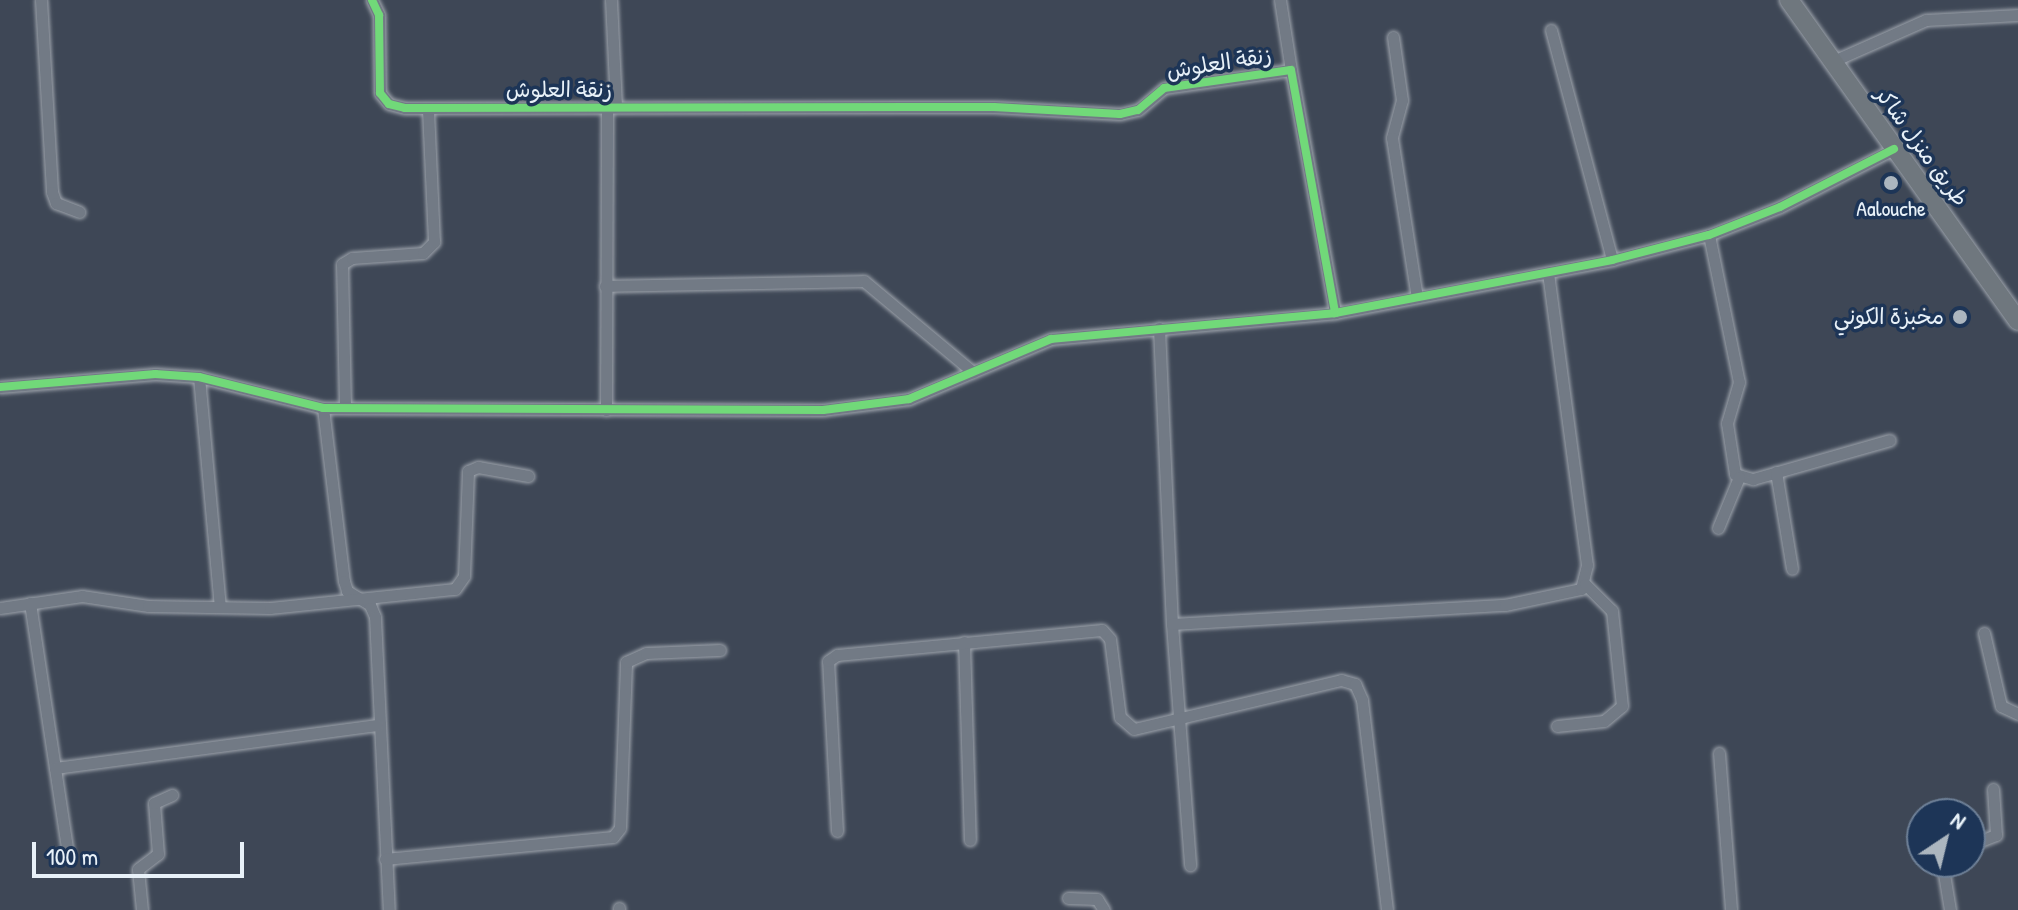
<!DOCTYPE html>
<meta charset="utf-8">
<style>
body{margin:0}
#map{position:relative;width:2018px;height:910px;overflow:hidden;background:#3e4756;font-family:"Patrick Hand","Playpen Sans Arabic",sans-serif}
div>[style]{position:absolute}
.roads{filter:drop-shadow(0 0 2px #9ea4ac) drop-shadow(0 0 2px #9ea4ac)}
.minor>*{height:11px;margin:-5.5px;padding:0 5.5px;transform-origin:5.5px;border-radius:5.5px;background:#727a85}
.primary>*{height:18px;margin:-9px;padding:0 9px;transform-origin:9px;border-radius:9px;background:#6f777e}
.cycleway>*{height:8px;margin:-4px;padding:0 4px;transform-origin:4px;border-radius:4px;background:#71d979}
.dots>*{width:22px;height:22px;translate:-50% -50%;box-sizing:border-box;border:4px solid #1d3557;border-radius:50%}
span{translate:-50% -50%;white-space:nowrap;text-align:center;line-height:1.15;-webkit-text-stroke:7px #1d3557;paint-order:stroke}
.street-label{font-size:22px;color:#e8f1f8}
.poi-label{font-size:22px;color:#e8f1f8}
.right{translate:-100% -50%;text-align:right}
.north{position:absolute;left:1906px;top:798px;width:80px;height:80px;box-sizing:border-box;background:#1d3557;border:2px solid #6e8097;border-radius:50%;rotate:35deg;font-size:22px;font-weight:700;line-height:32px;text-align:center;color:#e8f1f8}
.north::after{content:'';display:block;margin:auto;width:28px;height:36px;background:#acb6bf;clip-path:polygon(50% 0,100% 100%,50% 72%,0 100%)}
.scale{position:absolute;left:32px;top:842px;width:212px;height:36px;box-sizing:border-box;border:4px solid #e8f1f8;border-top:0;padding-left:10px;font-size:24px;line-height:28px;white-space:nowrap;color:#e8f1f8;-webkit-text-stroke:6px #1d3557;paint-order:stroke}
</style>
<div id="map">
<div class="roads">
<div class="minor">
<div style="left:41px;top:0;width:192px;rotate:86.7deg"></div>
<div style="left:52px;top:192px;width:12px;rotate:70deg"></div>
<div style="left:56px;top:203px;width:25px;rotate:21deg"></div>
<div style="left:372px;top:0;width:17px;rotate:65deg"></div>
<div style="left:379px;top:15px;width:78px;rotate:89.3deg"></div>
<div style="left:380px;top:93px;width:14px;rotate:51deg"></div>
<div style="left:389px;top:104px;width:16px;rotate:14deg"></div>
<div style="left:405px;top:108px;width:589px;rotate:-0.1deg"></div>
<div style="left:994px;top:107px;width:126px;rotate:3.2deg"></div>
<div style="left:1120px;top:114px;width:18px;rotate:-13deg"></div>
<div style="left:1138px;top:110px;width:34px;rotate:-40deg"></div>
<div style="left:1164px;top:88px;width:128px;rotate:-8.1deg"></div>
<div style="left:1291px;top:70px;width:247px;rotate:79.7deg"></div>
<div style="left:1335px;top:313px;width:282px;rotate:-10.8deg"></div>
<div style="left:1612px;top:260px;width:100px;rotate:-14.5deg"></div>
<div style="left:1709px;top:235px;width:76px;rotate:-21.5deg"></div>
<div style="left:1780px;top:207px;width:128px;rotate:-27deg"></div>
<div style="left:611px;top:0;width:107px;rotate:87.3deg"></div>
<div style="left:1280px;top:0;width:71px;rotate:81.1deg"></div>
<div style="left:1551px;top:30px;width:238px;rotate:75.1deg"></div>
<div style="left:1393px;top:37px;width:64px;rotate:81.9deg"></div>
<div style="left:1402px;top:100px;width:39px;rotate:105deg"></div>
<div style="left:1392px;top:138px;width:161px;rotate:81.1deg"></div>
<div style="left:1831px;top:62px;width:104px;rotate:-23.9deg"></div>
<div style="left:1926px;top:20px;width:92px;rotate:-3.1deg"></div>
<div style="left:1709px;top:235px;width:150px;rotate:78.5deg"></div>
<div style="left:1739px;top:382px;width:43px;rotate:106.3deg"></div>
<div style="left:1727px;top:423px;width:52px;rotate:81.1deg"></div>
<div style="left:1735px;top:474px;width:19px;rotate:16deg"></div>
<div style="left:1753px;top:479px;width:142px;rotate:-15.9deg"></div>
<div style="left:605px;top:286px;width:259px;rotate:-1.1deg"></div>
<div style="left:864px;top:281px;width:142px;rotate:39.9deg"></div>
<div style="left:1159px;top:328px;width:296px;rotate:87.5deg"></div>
<div style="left:1172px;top:624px;width:242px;rotate:85.7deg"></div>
<div style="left:199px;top:377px;width:230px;rotate:84.8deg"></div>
<div style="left:0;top:387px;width:156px;rotate:-4.8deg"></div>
<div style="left:155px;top:374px;width:44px;rotate:3.9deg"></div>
<div style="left:199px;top:377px;width:128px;rotate:14deg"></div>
<div style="left:323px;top:408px;width:500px;rotate:0.23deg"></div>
<div style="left:823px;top:410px;width:87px;rotate:-7.3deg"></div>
<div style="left:909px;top:399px;width:154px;rotate:-22.9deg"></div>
<div style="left:1051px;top:339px;width:285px;rotate:-5.2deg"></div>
<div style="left:345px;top:406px;width:142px;rotate:-91.2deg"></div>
<div style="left:342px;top:264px;width:12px;rotate:-31deg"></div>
<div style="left:352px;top:258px;width:71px;rotate:-4deg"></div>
<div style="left:423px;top:253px;width:16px;rotate:-45deg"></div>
<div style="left:434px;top:242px;width:134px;rotate:-92.6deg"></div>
<div style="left:323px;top:408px;width:174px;rotate:83.1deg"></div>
<div style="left:344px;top:581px;width:10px;rotate:73deg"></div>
<div style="left:347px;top:591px;width:27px;rotate:31deg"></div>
<div style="left:370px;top:605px;width:13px;rotate:67deg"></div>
<div style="left:375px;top:617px;width:293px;rotate:87.3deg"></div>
<div style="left:606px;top:410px;width:302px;rotate:-89.8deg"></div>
<div style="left:1776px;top:472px;width:98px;rotate:80.6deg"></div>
<div style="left:1718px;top:528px;width:55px;rotate:-67.6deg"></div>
<div style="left:30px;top:603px;width:253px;rotate:81.4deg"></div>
<div style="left:0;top:608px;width:83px;rotate:-8.3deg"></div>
<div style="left:82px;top:596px;width:67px;rotate:8.6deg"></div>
<div style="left:148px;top:606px;width:122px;rotate:0.9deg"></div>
<div style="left:270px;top:608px;width:186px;rotate:-5.9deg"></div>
<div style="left:455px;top:589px;width:16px;rotate:-55deg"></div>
<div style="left:464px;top:576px;width:105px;rotate:-87.8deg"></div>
<div style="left:468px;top:471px;width:11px;rotate:-22deg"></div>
<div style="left:478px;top:467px;width:51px;rotate:10.2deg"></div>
<div style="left:1172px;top:624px;width:334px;rotate:-3.3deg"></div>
<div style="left:1505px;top:605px;width:78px;rotate:-11.9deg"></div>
<div style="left:1581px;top:589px;width:25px;rotate:-76deg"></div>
<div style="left:1587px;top:565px;width:295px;rotate:-97.6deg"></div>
<div style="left:1984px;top:633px;width:75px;rotate:76.9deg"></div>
<div style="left:2001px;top:706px;width:19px;rotate:25deg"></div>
<div style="left:964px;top:642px;width:198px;rotate:88.3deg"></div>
<div style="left:1557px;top:726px;width:47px;rotate:-6.1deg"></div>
<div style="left:1604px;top:721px;width:23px;rotate:-40deg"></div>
<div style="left:1622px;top:706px;width:96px;rotate:-96deg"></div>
<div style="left:1612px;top:611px;width:38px;rotate:-135deg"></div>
<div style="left:1719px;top:753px;width:157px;rotate:85.6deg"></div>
<div style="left:55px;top:768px;width:325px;rotate:-7.6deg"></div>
<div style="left:837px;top:831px;width:170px;rotate:-93deg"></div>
<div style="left:828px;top:661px;width:11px;rotate:-34deg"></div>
<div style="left:837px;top:655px;width:266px;rotate:-5.4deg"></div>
<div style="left:1102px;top:630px;width:12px;rotate:48deg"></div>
<div style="left:1110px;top:639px;width:79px;rotate:82.7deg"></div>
<div style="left:1120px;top:717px;width:18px;rotate:41deg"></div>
<div style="left:1134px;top:729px;width:213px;rotate:-13.3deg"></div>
<div style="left:1341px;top:680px;width:15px;rotate:16deg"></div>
<div style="left:1355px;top:684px;width:17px;rotate:66deg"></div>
<div style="left:1362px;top:700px;width:211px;rotate:83.2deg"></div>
<div style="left:1970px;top:845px;width:28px;rotate:-21deg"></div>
<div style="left:1996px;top:835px;width:46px;rotate:-93.7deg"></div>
<div style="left:385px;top:859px;width:229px;rotate:-5.5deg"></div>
<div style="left:613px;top:837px;width:11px;rotate:-52deg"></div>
<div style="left:620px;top:828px;width:166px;rotate:-87.9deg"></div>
<div style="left:626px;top:662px;width:22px;rotate:-24deg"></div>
<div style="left:646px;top:653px;width:74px;rotate:-2.3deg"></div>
<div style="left:1942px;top:862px;width:49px;rotate:80.5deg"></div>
<div style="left:1068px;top:898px;width:29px;rotate:2deg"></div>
<div style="left:1097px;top:899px;width:13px;rotate:58deg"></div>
<div style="left:619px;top:908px;width:2px;rotate:90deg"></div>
<div style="left:142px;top:910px;width:41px;rotate:-95.6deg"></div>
<div style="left:138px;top:869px;width:25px;rotate:-37deg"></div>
<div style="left:158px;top:854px;width:51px;rotate:-94.5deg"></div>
<div style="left:154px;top:803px;width:20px;rotate:-24deg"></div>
</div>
<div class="primary">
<div style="left:1789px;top:0;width:394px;rotate:54.5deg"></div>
</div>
</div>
<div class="cycleway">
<div style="left:372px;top:0;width:17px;rotate:65deg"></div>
<div style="left:379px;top:15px;width:78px;rotate:89.3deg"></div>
<div style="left:380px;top:93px;width:14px;rotate:51deg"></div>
<div style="left:389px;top:104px;width:16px;rotate:14deg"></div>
<div style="left:405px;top:108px;width:589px;rotate:-0.1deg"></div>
<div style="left:994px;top:107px;width:126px;rotate:3.2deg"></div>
<div style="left:1120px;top:114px;width:18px;rotate:-13deg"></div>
<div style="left:1138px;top:110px;width:34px;rotate:-40deg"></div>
<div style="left:1164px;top:88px;width:128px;rotate:-8.1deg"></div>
<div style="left:1291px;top:70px;width:247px;rotate:79.7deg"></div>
<div style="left:1335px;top:313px;width:282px;rotate:-10.8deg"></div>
<div style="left:1612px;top:260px;width:100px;rotate:-14.5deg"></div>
<div style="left:1709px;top:235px;width:76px;rotate:-21.5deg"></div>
<div style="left:1780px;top:207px;width:128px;rotate:-27deg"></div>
<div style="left:0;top:387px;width:156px;rotate:-4.8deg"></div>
<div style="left:155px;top:374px;width:44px;rotate:3.9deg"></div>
<div style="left:199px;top:377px;width:128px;rotate:14deg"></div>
<div style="left:323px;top:408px;width:500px;rotate:0.23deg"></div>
<div style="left:823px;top:410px;width:87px;rotate:-7.3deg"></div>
<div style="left:909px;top:399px;width:154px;rotate:-22.9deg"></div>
<div style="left:1051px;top:339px;width:285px;rotate:-5.2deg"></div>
</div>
<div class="dots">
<div style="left:1891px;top:183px;background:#acb6bf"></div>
<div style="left:1960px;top:317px;background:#acb6bf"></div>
</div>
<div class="street-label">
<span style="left:1219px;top:63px;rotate:-9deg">زنقة العلوش</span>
<span style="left:559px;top:90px">زنقة العلوش</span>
<span style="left:1922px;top:147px;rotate:54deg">طريق منزل شاكر</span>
</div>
<div class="poi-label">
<span style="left:1891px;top:209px">Aalouche</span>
<span class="right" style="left:1944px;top:317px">مخبزة الكوني</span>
</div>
<div class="north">N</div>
<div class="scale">100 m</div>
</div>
